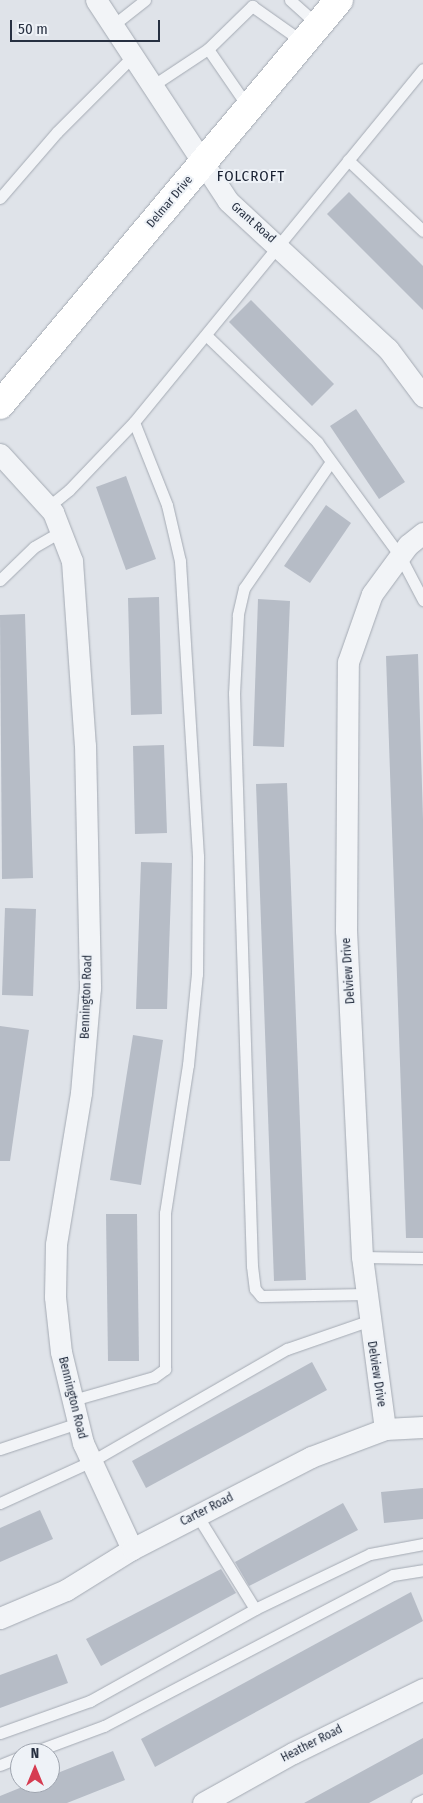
<!DOCTYPE html>
<style>
body{margin:0}
#map{position:relative;width:423px;height:1803px;overflow:hidden;background:#dfe3e9;font-family:"Fira Sans Condensed",sans-serif}
div>[style]{position:absolute}
.building>*{inset:0;background:#b6bcc6}
.roads{filter:drop-shadow(0 0 1px #a4aab3) drop-shadow(0 0 1px #a4aab3)}
.lane>*{height:11px;margin:-5.5px;padding:0 5.5px;transform-origin:5.5px;border-radius:5.5px;background:#f2f4f7}
.street>*{height:21px;margin:-10.5px;padding:0 10.5px;transform-origin:10.5px;border-radius:10.5px;background:#f2f4f7}
.secondary>*{height:28px;margin:-14px;padding:0 14px;transform-origin:14px;border-radius:14px;background:#fff}
span{translate:-50% -50%;white-space:nowrap;text-align:center;line-height:1.15;-webkit-text-stroke:4px #eef2f7;paint-order:stroke}
.street-label{font-size:12px;color:#273041}
.quarter-label{font-size:15px;color:#192132;letter-spacing:1px}
.north{position:absolute;left:10px;top:1743px;width:50px;height:50px;box-sizing:border-box;background:#eef2f7;border:1px solid #9ea4ae;border-radius:50%;rotate:0deg;font-size:14px;font-weight:700;line-height:20px;text-align:center;color:#273041}
.north::after{content:'';display:block;margin:auto;width:18px;height:22px;background:#d63c51;clip-path:polygon(50% 0,100% 100%,50% 72%,0 100%)}
.scale{position:absolute;left:10px;top:20px;width:150px;height:22px;box-sizing:border-box;border:2px solid #273041;border-top:0;padding-left:6px;font-size:15px;line-height:18px;white-space:nowrap;color:#273041;-webkit-text-stroke:4px #eef2f7;paint-order:stroke}
</style>
<div id="map">
<div class="building">
<div style="clip-path:polygon(349px 192px,423px 266px,423px 310px,327px 214px)"></div>
<div style="clip-path:polygon(251px 300px,334px 384px,312px 406px,229px 322px)"></div>
<div style="clip-path:polygon(356px 409px,405px 482px,379px 499px,330px 426px)"></div>
<div style="clip-path:polygon(126px 476px,156px 559px,126px 570px,96px 487px)"></div>
<div style="clip-path:polygon(326px 505px,351px 523px,310px 583px,284px 566px)"></div>
<div style="clip-path:polygon(159px 597px,162px 714px,131px 715px,128px 598px)"></div>
<div style="clip-path:polygon(258px 599px,290px 601px,284px 747px,253px 746px)"></div>
<div style="clip-path:polygon(25px 614px,33px 878px,2px 879px,0 615px)"></div>
<div style="clip-path:polygon(418px 654px,423px 819px,423px 1238px,406px 1238px,386px 656px)"></div>
<div style="clip-path:polygon(164px 745px,167px 833px,135px 834px,133px 746px)"></div>
<div style="clip-path:polygon(287px 783px,306px 1280px,274px 1281px,256px 784px)"></div>
<div style="clip-path:polygon(141px 862px,172px 863px,167px 1009px,136px 1009px)"></div>
<div style="clip-path:polygon(5px 908px,36px 909px,33px 996px,2px 995px)"></div>
<div style="clip-path:polygon(0 1026px,29px 1030px,10px 1161px,0 1161px)"></div>
<div style="clip-path:polygon(133px 1035px,163px 1040px,141px 1185px,110px 1180px)"></div>
<div style="clip-path:polygon(106px 1214px,137px 1214px,139px 1361px,108px 1361px)"></div>
<div style="clip-path:polygon(312px 1362px,327px 1390px,146px 1488px,132px 1461px)"></div>
<div style="clip-path:polygon(423px 1488px,423px 1519px,384px 1523px,381px 1492px)"></div>
<div style="clip-path:polygon(343px 1503px,358px 1530px,249px 1586px,235px 1562px)"></div>
<div style="clip-path:polygon(40px 1510px,53px 1539px,0 1562px,0 1528px)"></div>
<div style="clip-path:polygon(221px 1569px,236px 1593px,101px 1666px,86px 1639px)"></div>
<div style="clip-path:polygon(411px 1592px,423px 1621px,155px 1767px,141px 1739px)"></div>
<div style="clip-path:polygon(57px 1654px,68px 1683px,0 1708px,0 1675px)"></div>
<div style="clip-path:polygon(423px 1738px,423px 1774px,395px 1789px,369px 1803px,304px 1803px)"></div>
<div style="clip-path:polygon(113px 1751px,125px 1780px,67px 1803px,0 1803px,0 1796px,32px 1783px,50px 1783px,50px 1776px)"></div>
</div>
<div class="roads">
<div class="lane">
<div style="left:290px;top:0;width:38px;rotate:42deg"></div>
<div style="left:112px;top:26px;width:42px;rotate:-38.2deg"></div>
<div style="left:208px;top:49px;width:70px;rotate:55.4deg"></div>
<div style="left:152px;top:86px;width:67px;rotate:-33.5deg"></div>
<div style="left:208px;top:49px;width:62px;rotate:-44.3deg"></div>
<div style="left:252px;top:6px;width:62px;rotate:35.2deg"></div>
<div style="left:348px;top:160px;width:103px;rotate:43.4deg"></div>
<div style="left:0;top:198px;width:87px;rotate:-49.2deg"></div>
<div style="left:57px;top:132px;width:107px;rotate:-45deg"></div>
<div style="left:207px;top:336px;width:153px;rotate:43.9deg"></div>
<div style="left:317px;top:442px;width:141px;rotate:53.9deg"></div>
<div style="left:400px;top:556px;width:50px;rotate:62.4deg"></div>
<div style="left:330px;top:463px;width:152px;rotate:124.5deg"></div>
<div style="left:244px;top:588px;width:28px;rotate:103deg"></div>
<div style="left:238px;top:615px;width:78px;rotate:92.9deg"></div>
<div style="left:234px;top:693px;width:573px;rotate:88.2deg"></div>
<div style="left:252px;top:1266px;width:23px;rotate:83deg"></div>
<div style="left:255px;top:1289px;width:9px;rotate:49deg"></div>
<div style="left:261px;top:1296px;width:105px;rotate:-1.1deg"></div>
<div style="left:48px;top:507px;width:27px;rotate:-39deg"></div>
<div style="left:69px;top:490px;width:94px;rotate:-46.3deg"></div>
<div style="left:134px;top:422px;width:456px;rotate:-50.7deg"></div>
<div style="left:0;top:580px;width:47px;rotate:-44.1deg"></div>
<div style="left:34px;top:547px;width:30px;rotate:-30deg"></div>
<div style="left:362px;top:1257px;width:61px;rotate:0.9deg"></div>
<div style="left:73px;top:1400px;width:84px;rotate:-15.9deg"></div>
<div style="left:154px;top:1377px;width:14px;rotate:-36deg"></div>
<div style="left:165px;top:1369px;width:156px;rotate:-90deg"></div>
<div style="left:165px;top:1213px;width:150px;rotate:-81.2deg"></div>
<div style="left:188px;top:1065px;width:91px;rotate:-84.4deg"></div>
<div style="left:197px;top:974px;width:118px;rotate:-89.5deg"></div>
<div style="left:198px;top:856px;width:296px;rotate:-93.5deg"></div>
<div style="left:180px;top:561px;width:57px;rotate:-103.1deg"></div>
<div style="left:167px;top:505px;width:89px;rotate:-111.7deg"></div>
<div style="left:0;top:1449px;width:82px;rotate:-18.4deg"></div>
<div style="left:0;top:1503px;width:101px;rotate:-24.5deg"></div>
<div style="left:92px;top:1461px;width:225px;rotate:-29.9deg"></div>
<div style="left:287px;top:1349px;width:86px;rotate:-19.1deg"></div>
<div style="left:197px;top:1515px;width:110px;rotate:58.3deg"></div>
<div style="left:0;top:1733px;width:96px;rotate:-19.6deg"></div>
<div style="left:90px;top:1701px;width:189px;rotate:-29.1deg"></div>
<div style="left:255px;top:1609px;width:127px;rotate:-25.6deg"></div>
<div style="left:370px;top:1554px;width:54px;rotate:-10.7deg"></div>
<div style="left:31px;top:1753px;width:78px;rotate:-20.3deg"></div>
<div style="left:104px;top:1726px;width:326px;rotate:-27.6deg"></div>
<div style="left:393px;top:1575px;width:30px;rotate:-9deg"></div>
<div style="left:0;top:1765px;width:22px;rotate:-22deg"></div>
<div style="left:417px;top:1803px;width:7px;rotate:-27deg"></div>
</div>
<div class="street">
<div style="left:96px;top:0;width:240px;rotate:56.7deg"></div>
<div style="left:228px;top:201px;width:218px;rotate:42.8deg"></div>
<div style="left:388px;top:349px;width:59px;rotate:53.3deg"></div>
<div style="left:0;top:454px;width:79px;rotate:47.6deg"></div>
<div style="left:53px;top:512px;width:53px;rotate:68.8deg"></div>
<div style="left:72px;top:561px;width:184px;rotate:86deg"></div>
<div style="left:85px;top:745px;width:243px;rotate:88.8deg"></div>
<div style="left:90px;top:988px;width:105px;rotate:94.9deg"></div>
<div style="left:81px;top:1093px;width:153px;rotate:99.4deg"></div>
<div style="left:56px;top:1244px;width:53px;rotate:91.1deg"></div>
<div style="left:55px;top:1297px;width:55px;rotate:83.8deg"></div>
<div style="left:61px;top:1352px;width:94px;rotate:76.4deg"></div>
<div style="left:83px;top:1443px;width:117px;rotate:65.2deg"></div>
<div style="left:385px;top:1429px;width:174px;rotate:-97.6deg"></div>
<div style="left:362px;top:1257px;width:327px;rotate:-92.8deg"></div>
<div style="left:346px;top:930px;width:268px;rotate:-89.6deg"></div>
<div style="left:348px;top:662px;width:72px;rotate:-70.6deg"></div>
<div style="left:372px;top:594px;width:61px;rotate:-53.7deg"></div>
<div style="left:408px;top:545px;width:19px;rotate:-39deg"></div>
<div style="left:0;top:1618px;width:72px;rotate:-23deg"></div>
<div style="left:66px;top:1590px;width:78px;rotate:-31.8deg"></div>
<div style="left:132px;top:1549px;width:201px;rotate:-27.2deg"></div>
<div style="left:311px;top:1457px;width:79px;rotate:-20.7deg"></div>
<div style="left:385px;top:1429px;width:38px;rotate:-3deg"></div>
<div style="left:203px;top:1803px;width:103px;rotate:-29.1deg"></div>
<div style="left:293px;top:1753px;width:145px;rotate:-26.2deg"></div>
</div>
<div class="secondary">
<div style="left:0;top:405px;width:528px;rotate:-50.07deg"></div>
</div>
</div>
<div class="street-label">
<span style="left:170px;top:202px;rotate:-50deg">Delmar Drive</span>
<span style="left:253px;top:223px;rotate:41deg">Grant Road</span>
<span style="left:349px;top:971px;rotate:-94deg">Delview Drive</span>
<span style="left:87px;top:997px;rotate:-88deg">Bennington Road</span>
<span style="left:376px;top:1374px;rotate:81deg">Delview Drive</span>
<span style="left:72px;top:1398px;rotate:76deg">Bennington Road</span>
<span style="left:207px;top:1510px;rotate:-27deg">Carter Road</span>
<span style="left:312px;top:1744px;rotate:-27deg">Heather Road</span>
</div>
<div class="quarter-label">
<span style="left:251px;top:177px">FOLCROFT</span>
</div>
<div class="north">N</div>
<div class="scale">50 m</div>
</div>
